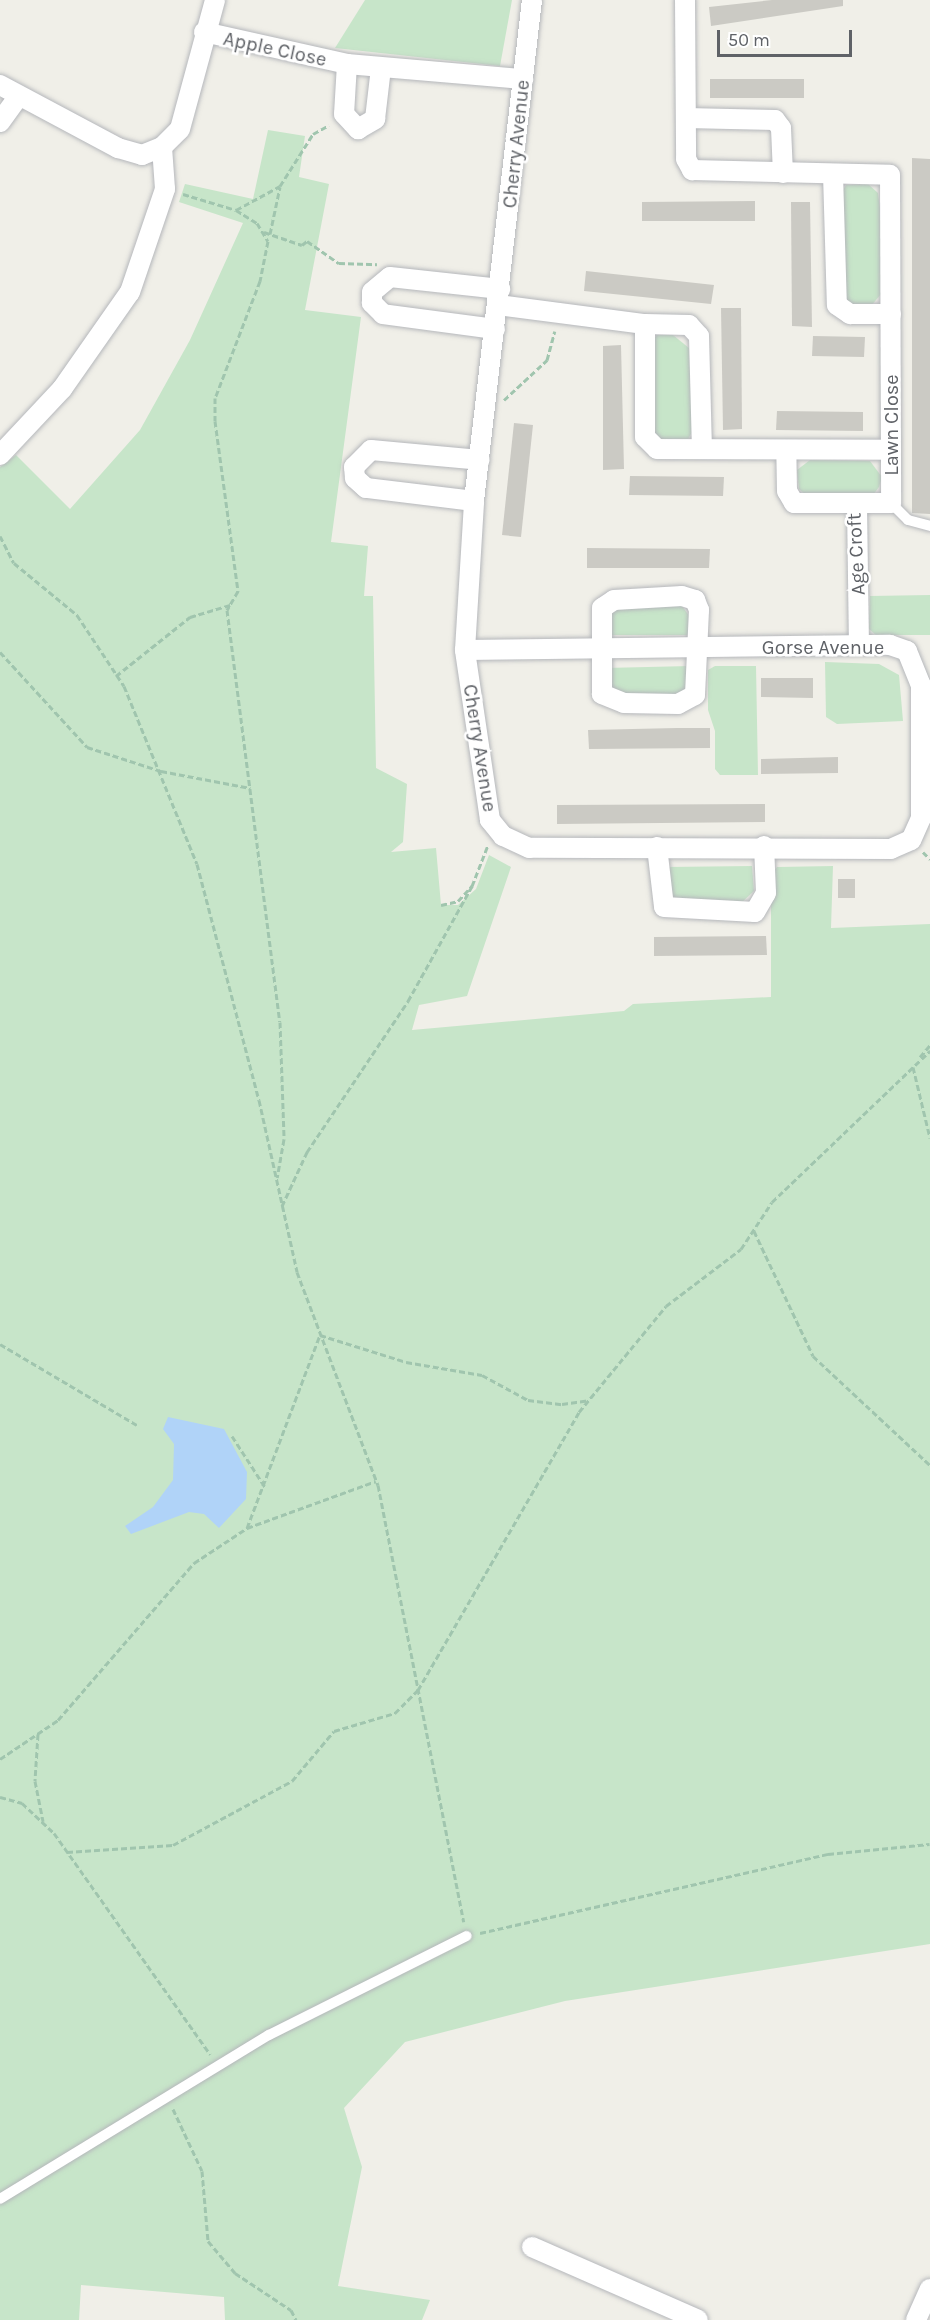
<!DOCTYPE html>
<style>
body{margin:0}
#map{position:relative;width:930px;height:2320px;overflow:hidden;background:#f0efe8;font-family:Karla,sans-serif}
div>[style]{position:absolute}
.green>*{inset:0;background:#c7e5c9}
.water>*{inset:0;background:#b0d3f8}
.building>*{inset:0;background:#cbcac4}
.path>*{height:3px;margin-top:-1.5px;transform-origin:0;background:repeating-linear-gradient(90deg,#a0c5ae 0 6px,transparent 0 9px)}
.roads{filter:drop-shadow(0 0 2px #b5b7bb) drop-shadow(0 0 2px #b5b7bb)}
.service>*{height:10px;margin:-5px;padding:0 5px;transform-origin:5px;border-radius:5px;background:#fff}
.minor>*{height:20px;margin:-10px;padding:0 10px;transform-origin:10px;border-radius:10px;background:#fff}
span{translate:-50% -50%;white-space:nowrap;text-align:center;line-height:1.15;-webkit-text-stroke:5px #fff;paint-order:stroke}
.street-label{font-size:20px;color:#5f6267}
.scale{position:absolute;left:717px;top:30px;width:135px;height:27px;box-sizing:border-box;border:3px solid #5f6267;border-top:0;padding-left:8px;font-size:18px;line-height:21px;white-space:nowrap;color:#5f6267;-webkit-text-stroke:4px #fff;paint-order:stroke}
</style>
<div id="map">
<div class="green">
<div style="clip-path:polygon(365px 0,512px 0,500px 66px,335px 48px)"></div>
<div style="clip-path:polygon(268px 130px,305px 136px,299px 177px,329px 184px,305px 310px,361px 317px,331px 542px,368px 546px,364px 596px,373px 596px,376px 768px,407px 784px,403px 842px,391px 852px,436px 848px,441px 905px,458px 905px,476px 889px,489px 855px,511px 867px,467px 996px,419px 1005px,412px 1030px,624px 1011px,633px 1004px,771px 997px,771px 875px,777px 867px,833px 866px,831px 928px,930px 924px,930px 1944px,565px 2001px,405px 2042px,344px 2108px,362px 2167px,338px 2286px,430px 2300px,422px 2320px,225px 2320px,224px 2297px,81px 2285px,79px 2320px,0 2320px,0 467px,16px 455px,70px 509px,140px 430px,190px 340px,243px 223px,179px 202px,185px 184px,253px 199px)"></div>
<div style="clip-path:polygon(868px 184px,878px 193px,881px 216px,882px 293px,870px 307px,856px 306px,846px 301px,840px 195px,846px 185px)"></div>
<div style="clip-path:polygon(657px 335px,673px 335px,689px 348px,693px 430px,686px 443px,663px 442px,655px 433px,652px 341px)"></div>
<div style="clip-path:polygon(810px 460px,870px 461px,882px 477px,879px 487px,873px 495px,807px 496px,799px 489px,797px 470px)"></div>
<div style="clip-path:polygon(930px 595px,930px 635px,876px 635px,869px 629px,870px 596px)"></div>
<div style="clip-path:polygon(682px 606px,690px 617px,688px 635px,609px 635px,607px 615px,613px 608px)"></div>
<div style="clip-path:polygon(825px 662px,879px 664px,899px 675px,903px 721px,837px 724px,826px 717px)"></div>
<div style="clip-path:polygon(690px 666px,693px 678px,682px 697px,611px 693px,605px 668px)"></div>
<div style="clip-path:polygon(715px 666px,756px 666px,758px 775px,720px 775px,715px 769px,715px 731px,708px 710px,708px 670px)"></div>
<div style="clip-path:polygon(752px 866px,754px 891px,740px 904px,668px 900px,665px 867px)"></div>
</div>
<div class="water">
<div style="clip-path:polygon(168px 1417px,224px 1429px,247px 1472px,246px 1499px,219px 1528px,204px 1514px,189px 1512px,131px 1534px,125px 1526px,153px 1507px,173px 1480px,174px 1444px,163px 1429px)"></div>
</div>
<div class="building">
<div style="clip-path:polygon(772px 0,843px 0,843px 6px,711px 26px,709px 7px)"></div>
<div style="clip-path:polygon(710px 79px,804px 79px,804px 98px,710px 98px)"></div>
<div style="clip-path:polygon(912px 158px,930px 159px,930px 514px,912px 513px)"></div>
<div style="clip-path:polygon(755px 201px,755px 221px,642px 221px,642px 202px)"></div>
<div style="clip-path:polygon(791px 202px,810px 202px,812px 327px,792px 326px)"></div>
<div style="clip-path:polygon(586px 271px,714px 285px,711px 304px,584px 291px)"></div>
<div style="clip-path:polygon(721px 308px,741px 308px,742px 429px,723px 430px)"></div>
<div style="clip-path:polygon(813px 336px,865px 337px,864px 357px,812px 356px)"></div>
<div style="clip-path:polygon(621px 345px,624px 469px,603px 470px,603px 346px)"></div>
<div style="clip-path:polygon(777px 411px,863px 412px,863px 431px,776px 430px)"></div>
<div style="clip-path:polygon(514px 423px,533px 425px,521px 537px,502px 535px)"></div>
<div style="clip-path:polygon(630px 476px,724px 477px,723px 496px,629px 495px)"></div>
<div style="clip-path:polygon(587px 548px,710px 549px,709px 568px,587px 568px)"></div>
<div style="clip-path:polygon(761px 678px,813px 678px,813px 698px,761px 697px)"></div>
<div style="clip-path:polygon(677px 728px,710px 728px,710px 748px,589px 749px,588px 730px)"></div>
<div style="clip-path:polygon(838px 757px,838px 773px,761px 774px,761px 759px)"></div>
<div style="clip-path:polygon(765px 804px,765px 822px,557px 824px,557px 805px)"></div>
<div style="clip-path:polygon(838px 879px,855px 879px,855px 898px,838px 898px)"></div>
<div style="clip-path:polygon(766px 936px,767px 955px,654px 956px,654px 937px)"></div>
</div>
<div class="path">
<div style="left:183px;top:194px;width:55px;rotate:16.8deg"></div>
<div style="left:236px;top:210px;width:25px;rotate:32deg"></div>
<div style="left:257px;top:223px;width:21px;rotate:59deg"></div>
<div style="left:268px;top:241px;width:41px;rotate:101.3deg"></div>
<div style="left:260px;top:281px;width:125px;rotate:111deg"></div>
<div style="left:215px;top:398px;width:23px;rotate:90deg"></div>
<div style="left:215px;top:421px;width:172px;rotate:82.3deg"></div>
<div style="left:238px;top:591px;width:22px;rotate:120deg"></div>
<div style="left:227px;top:610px;width:415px;rotate:82.7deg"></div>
<div style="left:280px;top:1022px;width:117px;rotate:88deg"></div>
<div style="left:284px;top:1139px;width:39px;rotate:100deg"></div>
<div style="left:236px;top:210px;width:50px;rotate:-28.6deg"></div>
<div style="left:280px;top:186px;width:62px;rotate:-57.6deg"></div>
<div style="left:313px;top:134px;width:18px;rotate:-29deg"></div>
<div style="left:264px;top:232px;width:40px;rotate:18.9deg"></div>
<div style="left:302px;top:245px;width:6px;rotate:-39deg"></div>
<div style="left:307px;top:241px;width:39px;rotate:35deg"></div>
<div style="left:339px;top:263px;width:38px;rotate:2deg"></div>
<div style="left:270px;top:234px;width:48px;rotate:-78deg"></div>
<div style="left:504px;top:400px;width:59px;rotate:-42.9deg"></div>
<div style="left:547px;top:360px;width:30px;rotate:-75deg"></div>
<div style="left:0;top:536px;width:30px;rotate:63deg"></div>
<div style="left:14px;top:563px;width:82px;rotate:39.5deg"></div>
<div style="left:77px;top:615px;width:85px;rotate:56.5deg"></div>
<div style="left:124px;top:686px;width:192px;rotate:67.7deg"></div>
<div style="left:197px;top:864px;width:244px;rotate:75.3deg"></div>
<div style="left:259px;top:1100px;width:176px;rotate:77.5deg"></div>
<div style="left:297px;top:1272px;width:228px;rotate:69.2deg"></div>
<div style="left:378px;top:1485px;width:445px;rotate:78.9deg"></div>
<div style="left:0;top:652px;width:129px;rotate:47.5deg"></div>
<div style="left:87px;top:747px;width:78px;rotate:18deg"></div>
<div style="left:161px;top:771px;width:91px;rotate:10.8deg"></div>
<div style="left:116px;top:676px;width:95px;rotate:-38.6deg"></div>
<div style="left:190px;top:617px;width:42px;rotate:-16.7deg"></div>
<div style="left:923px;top:852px;width:10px;rotate:45deg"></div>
<div style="left:441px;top:905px;width:17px;rotate:-13deg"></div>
<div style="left:458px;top:901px;width:21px;rotate:-47deg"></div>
<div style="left:472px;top:886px;width:44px;rotate:-68.7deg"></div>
<div style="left:920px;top:1057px;width:16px;rotate:-50deg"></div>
<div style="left:913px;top:1067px;width:73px;rotate:76.5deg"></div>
<div style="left:282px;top:1206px;width:60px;rotate:-65.2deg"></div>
<div style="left:307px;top:1152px;width:182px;rotate:-56.2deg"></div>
<div style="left:408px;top:1001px;width:132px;rotate:-60.9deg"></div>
<div style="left:754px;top:1231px;width:138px;rotate:64.7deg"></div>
<div style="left:813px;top:1356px;width:160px;rotate:43deg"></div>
<div style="left:0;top:1344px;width:159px;rotate:30.6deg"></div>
<div style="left:232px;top:1436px;width:61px;rotate:57.1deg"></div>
<div style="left:247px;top:1528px;width:206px;rotate:-69.3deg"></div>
<div style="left:320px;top:1335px;width:90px;rotate:17.4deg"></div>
<div style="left:406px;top:1362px;width:77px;rotate:9.7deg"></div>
<div style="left:482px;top:1375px;width:52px;rotate:28.5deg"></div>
<div style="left:528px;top:1400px;width:34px;rotate:7deg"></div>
<div style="left:562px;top:1404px;width:27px;rotate:-8deg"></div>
<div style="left:38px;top:1734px;width:47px;rotate:93.7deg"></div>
<div style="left:35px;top:1781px;width:41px;rotate:78.7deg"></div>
<div style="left:0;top:1759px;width:70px;rotate:-33.9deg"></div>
<div style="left:58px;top:1720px;width:208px;rotate:-49.1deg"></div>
<div style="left:194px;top:1563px;width:64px;rotate:-33.4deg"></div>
<div style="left:247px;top:1528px;width:137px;rotate:-20deg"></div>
<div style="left:0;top:1797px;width:23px;rotate:15deg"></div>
<div style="left:22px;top:1803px;width:44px;rotate:43.2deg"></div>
<div style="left:54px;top:1833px;width:271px;rotate:54.8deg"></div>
<div style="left:67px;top:1852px;width:106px;rotate:-3.8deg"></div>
<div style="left:173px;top:1845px;width:135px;rotate:-28.3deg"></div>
<div style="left:292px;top:1781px;width:65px;rotate:-50deg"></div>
<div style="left:334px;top:1731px;width:64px;rotate:-16.4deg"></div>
<div style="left:395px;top:1713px;width:33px;rotate:-45deg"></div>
<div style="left:418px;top:1690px;width:321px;rotate:-59.9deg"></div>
<div style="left:579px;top:1412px;width:137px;rotate:-50.6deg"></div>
<div style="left:666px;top:1306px;width:94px;rotate:-37.2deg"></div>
<div style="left:741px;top:1249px;width:56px;rotate:-56.6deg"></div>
<div style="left:772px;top:1202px;width:219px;rotate:-43.7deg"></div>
<div style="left:480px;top:1933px;width:357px;rotate:-12.8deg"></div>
<div style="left:828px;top:1854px;width:102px;rotate:-5.6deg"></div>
<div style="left:173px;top:2109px;width:68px;rotate:64.9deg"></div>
<div style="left:202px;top:2171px;width:70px;rotate:85.1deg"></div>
<div style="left:208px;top:2241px;width:42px;rotate:49.8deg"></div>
<div style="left:235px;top:2273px;width:67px;rotate:33.5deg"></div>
<div style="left:291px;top:2310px;width:11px;rotate:63deg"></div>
</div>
<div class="roads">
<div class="service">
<div style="left:891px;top:503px;width:24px;rotate:45deg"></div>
<div style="left:908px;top:520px;width:23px;rotate:15deg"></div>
<div style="left:0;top:2199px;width:315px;rotate:-31.4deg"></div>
<div style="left:269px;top:2035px;width:221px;rotate:-26.6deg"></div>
</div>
<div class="minor">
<div style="left:685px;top:0;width:159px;rotate:89.6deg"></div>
<div style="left:686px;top:159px;width:13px;rotate:61deg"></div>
<div style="left:692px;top:170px;width:198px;rotate:1.4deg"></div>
<div style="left:890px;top:175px;width:328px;rotate:89.8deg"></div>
<div style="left:891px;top:503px;width:97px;rotate:180deg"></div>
<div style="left:794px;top:503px;width:14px;rotate:-120deg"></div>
<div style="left:787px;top:491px;width:39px;rotate:-91deg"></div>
<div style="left:204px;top:32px;width:147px;rotate:12.6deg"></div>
<div style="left:347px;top:64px;width:177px;rotate:4.9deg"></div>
<div style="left:347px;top:64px;width:50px;rotate:93.4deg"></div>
<div style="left:344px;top:114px;width:21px;rotate:47deg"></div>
<div style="left:358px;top:129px;width:20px;rotate:-30deg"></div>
<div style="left:375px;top:119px;width:51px;rotate:-83.3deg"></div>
<div style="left:0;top:85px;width:134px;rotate:28.1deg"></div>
<div style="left:118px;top:148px;width:25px;rotate:16deg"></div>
<div style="left:142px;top:155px;width:22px;rotate:-22deg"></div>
<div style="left:162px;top:147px;width:25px;rotate:-45deg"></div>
<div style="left:180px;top:129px;width:134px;rotate:-74.8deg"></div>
<div style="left:686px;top:118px;width:89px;rotate:1.3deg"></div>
<div style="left:775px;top:120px;width:10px;rotate:53deg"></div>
<div style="left:781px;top:128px;width:45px;rotate:87.5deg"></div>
<div style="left:0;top:122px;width:31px;rotate:-54deg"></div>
<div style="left:833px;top:174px;width:131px;rotate:88.3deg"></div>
<div style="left:837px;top:305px;width:16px;rotate:35deg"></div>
<div style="left:850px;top:314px;width:41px"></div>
<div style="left:498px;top:305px;width:148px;rotate:7.4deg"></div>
<div style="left:645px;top:324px;width:113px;rotate:90deg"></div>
<div style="left:645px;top:437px;width:17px;rotate:45deg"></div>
<div style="left:657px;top:449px;width:234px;rotate:0.2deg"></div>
<div style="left:645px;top:324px;width:44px;rotate:1.3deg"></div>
<div style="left:689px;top:325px;width:15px;rotate:48deg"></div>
<div style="left:699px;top:336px;width:113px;rotate:88.5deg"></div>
<div style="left:495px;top:329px;width:113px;rotate:-172.4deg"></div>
<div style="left:383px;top:314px;width:16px;rotate:-135deg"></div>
<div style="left:372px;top:303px;width:11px;rotate:-90deg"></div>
<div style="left:372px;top:292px;width:23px;rotate:-40deg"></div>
<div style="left:390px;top:277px;width:111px;rotate:6.2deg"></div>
<div style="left:0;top:455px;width:91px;rotate:-46.8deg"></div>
<div style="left:62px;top:389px;width:118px;rotate:-55deg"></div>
<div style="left:130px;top:292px;width:109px;rotate:-71.2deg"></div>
<div style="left:165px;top:189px;width:42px;rotate:-94.1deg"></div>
<div style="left:474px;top:501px;width:109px;rotate:-173.1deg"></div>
<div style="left:366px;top:488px;width:15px;rotate:-138deg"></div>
<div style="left:355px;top:478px;width:11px;rotate:-95deg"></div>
<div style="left:354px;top:467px;width:24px;rotate:-45deg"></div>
<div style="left:371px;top:450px;width:109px;rotate:5.2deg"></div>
<div style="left:857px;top:505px;width:140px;rotate:89.2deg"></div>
<div style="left:682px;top:596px;width:14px;rotate:17deg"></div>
<div style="left:695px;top:600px;width:11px;rotate:68deg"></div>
<div style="left:699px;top:610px;width:85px;rotate:92.7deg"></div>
<div style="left:695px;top:695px;width:19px;rotate:152deg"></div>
<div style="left:678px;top:704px;width:54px;rotate:-178.9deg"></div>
<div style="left:624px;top:703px;width:24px;rotate:-158deg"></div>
<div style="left:602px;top:694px;width:86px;rotate:-90deg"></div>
<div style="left:602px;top:608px;width:14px;rotate:-34deg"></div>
<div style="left:614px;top:600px;width:68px;rotate:-3.4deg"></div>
<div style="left:465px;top:650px;width:425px;rotate:-0.7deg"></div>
<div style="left:890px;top:645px;width:18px;rotate:19deg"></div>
<div style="left:907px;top:651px;width:37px;rotate:68deg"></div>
<div style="left:921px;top:685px;width:133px;rotate:90deg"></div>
<div style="left:921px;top:818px;width:24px;rotate:114deg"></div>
<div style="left:911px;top:840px;width:22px;rotate:156deg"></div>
<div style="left:891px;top:849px;width:362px;rotate:-179.8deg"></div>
<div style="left:529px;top:848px;width:29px;rotate:-155deg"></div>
<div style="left:503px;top:836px;width:21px;rotate:-129deg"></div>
<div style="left:490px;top:820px;width:172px;rotate:-98.4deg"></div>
<div style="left:465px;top:650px;width:149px;rotate:-86.5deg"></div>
<div style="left:474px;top:501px;width:504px;rotate:-83.4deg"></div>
<div style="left:657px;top:847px;width:60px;rotate:83.3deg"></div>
<div style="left:664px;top:907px;width:91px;rotate:3.1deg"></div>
<div style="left:755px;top:912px;width:22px;rotate:-60deg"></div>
<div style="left:766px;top:893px;width:47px;rotate:-92.4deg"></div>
<div style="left:532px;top:2247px;width:181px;rotate:23.7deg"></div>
<div style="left:916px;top:2320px;width:34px;rotate:-66deg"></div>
</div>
</div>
<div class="street-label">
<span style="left:275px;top:49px;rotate:12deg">Apple Close</span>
<span style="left:516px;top:144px;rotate:-84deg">Cherry Avenue</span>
<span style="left:891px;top:425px;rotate:-90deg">Lawn Close</span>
<span style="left:856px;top:554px;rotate:-93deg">Age Croft</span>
<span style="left:823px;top:647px">Gorse Avenue</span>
<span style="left:480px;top:748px;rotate:81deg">Cherry Avenue</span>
</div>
<div class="scale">50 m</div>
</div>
